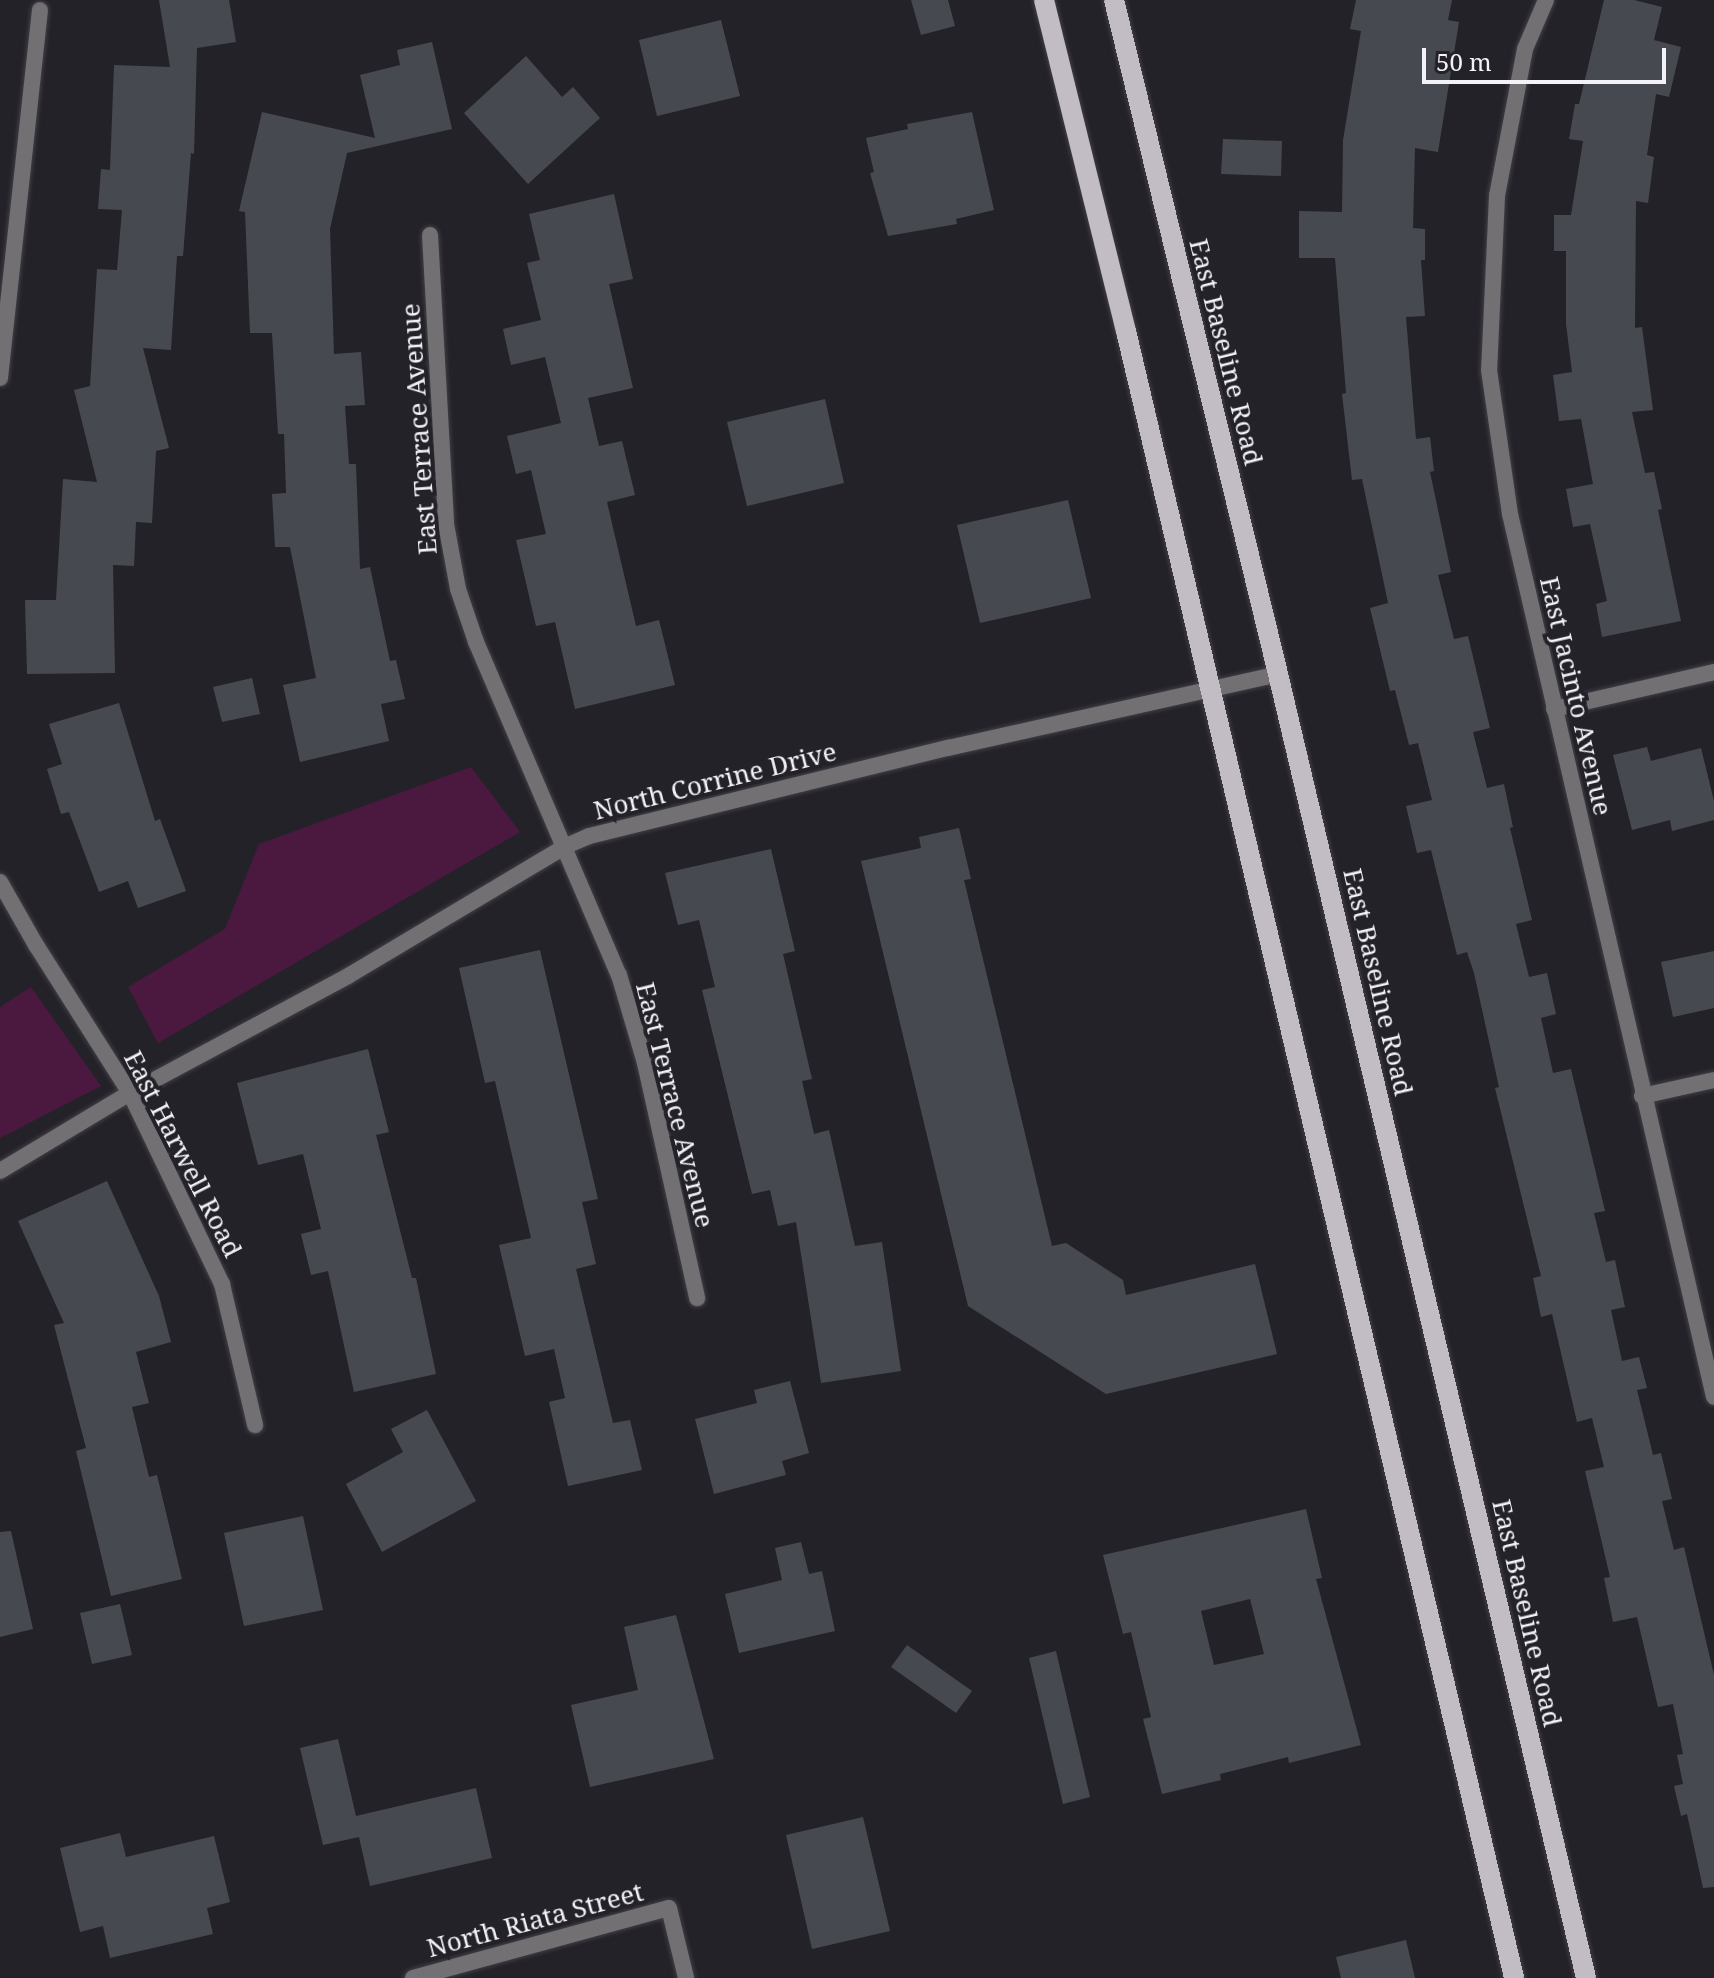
<!DOCTYPE html>
<style>
body{margin:0}
#map{position:relative;width:1714px;height:1978px;overflow:hidden;background:#242229;font-family:"Noto Serif",serif}
div>[style]{position:absolute}
.green>*{inset:0;background:#4b1940}
.building>*{inset:0;background:#474951}
.roads{filter:drop-shadow(0 0 2px #413f46) drop-shadow(0 0 2px #413f46)}
.minor>*{height:16px;margin:-8px;padding:0 8px;transform-origin:8px;border-radius:8px;background:#727073}
.primary>*{height:20px;margin:-10px;padding:0 10px;transform-origin:10px;border-radius:10px;background:#c2bdc4}
span{translate:-50% -50%;white-space:nowrap;text-align:center;line-height:1.15;-webkit-text-stroke:8px #242229;paint-order:stroke}
.street-label{font-size:26px;color:#f3f2f7}
.scale{position:absolute;left:1422px;top:48px;width:244px;height:36px;box-sizing:border-box;border:4px solid #f3f2f7;border-top:0;padding-left:10px;font-size:24px;line-height:28px;white-space:nowrap;color:#f3f2f7;-webkit-text-stroke:6px #242229;paint-order:stroke}
</style>
<div id="map">
<div class="green">
<div style="clip-path:polygon(471px 767px,520px 832px,158px 1043px,128px 987px,225px 929px,259px 844px)"></div>
<div style="clip-path:polygon(31px 987px,101px 1086px,0 1138px,0 1007px)"></div>
</div>
<div class="building">
<div style="clip-path:polygon(159px 0,229px 0,236px 42px,197px 48px,194px 154px,191px 153px,183px 256px,177px 256px,171px 350px,143px 348px,169px 448px,156px 451px,152px 523px,136px 522px,134px 566px,113px 565px,115px 673px,27px 674px,25px 600px,56px 600px,63px 479px,97px 482px,74px 390px,90px 386px,97px 269px,117px 270px,122px 210px,98px 209px,101px 169px,110px 170px,114px 65px,170px 67px)"></div>
<div style="clip-path:polygon(911px 0,948px 0,955px 26px,921px 35px)"></div>
<div style="clip-path:polygon(1356px 0,1452px 0,1448px 20px,1459px 22px,1438px 152px,1415px 148px,1413px 228px,1425px 229px,1425px 260px,1421px 260px,1425px 316px,1406px 317px,1416px 439px,1430px 437px,1434px 471px,1430px 472px,1451px 572px,1438px 575px,1454px 639px,1468px 636px,1490px 728px,1473px 732px,1487px 788px,1504px 784px,1513px 827px,1510px 828px,1532px 920px,1516px 924px,1529px 977px,1547px 973px,1556px 1014px,1541px 1018px,1553px 1073px,1571px 1069px,1605px 1211px,1594px 1213px,1606px 1262px,1615px 1260px,1625px 1307px,1611px 1310px,1622px 1361px,1639px 1357px,1647px 1388px,1637px 1390px,1653px 1455px,1661px 1453px,1672px 1499px,1662px 1501px,1674px 1550px,1684px 1547px,1714px 1675px,1714px 1887px,1703px 1888px,1687px 1814px,1681px 1816px,1674px 1786px,1683px 1784px,1677px 1755px,1683px 1754px,1673px 1704px,1658px 1707px,1637px 1617px,1613px 1622px,1604px 1578px,1610px 1577px,1585px 1471px,1604px 1467px,1592px 1418px,1577px 1422px,1552px 1314px,1541px 1317px,1533px 1278px,1541px 1276px,1495px 1088px,1499px 1087px,1474px 973px,1467px 952px,1457px 955px,1431px 850px,1417px 853px,1406px 806px,1432px 800px,1418px 743px,1409px 745px,1395px 690px,1390px 691px,1370px 608px,1388px 603px,1362px 479px,1352px 480px,1342px 394px,1346px 393px,1335px 258px,1299px 258px,1299px 211px,1342px 212px,1343px 140px,1361px 31px,1350px 29px)"></div>
<div style="clip-path:polygon(1604px 0,1634px 0,1662px 7px,1654px 40px,1681px 47px,1669px 97px,1656px 94px,1647px 155px,1654px 157px,1648px 203px,1636px 201px,1635px 328px,1642px 327px,1653px 410px,1632px 412px,1645px 473px,1654px 472px,1662px 509px,1658px 510px,1681px 621px,1602px 637px,1596px 604px,1607px 601px,1590px 524px,1573px 527px,1566px 489px,1593px 484px,1581px 419px,1559px 421px,1553px 375px,1572px 372px,1566px 324px,1566px 251px,1554px 251px,1554px 215px,1571px 215px,1583px 141px,1569px 139px,1575px 104px,1579px 104px)"></div>
<div style="clip-path:polygon(721px 20px,740px 96px,657px 116px,639px 40px)"></div>
<div style="clip-path:polygon(432px 42px,452px 129px,347px 153px,330px 229px,334px 354px,361px 352px,365px 405px,345px 406px,349px 464px,356px 464px,360px 569px,370px 567px,390px 661px,396px 660px,405px 699px,381px 704px,389px 741px,300px 762px,283px 685px,316px 678px,290px 547px,275px 547px,272px 494px,286px 493px,284px 434px,278px 434px,272px 333px,250px 333px,245px 212px,239px 211px,262px 112px,375px 138px,360px 75px,400px 65px,397px 50px)"></div>
<div style="clip-path:polygon(526px 56px,562px 97px,573px 87px,600px 118px,528px 184px,464px 113px)"></div>
<div style="clip-path:polygon(972px 112px,994px 210px,956px 219px,957px 224px,888px 236px,870px 173px,874px 172px,866px 138px,908px 129px,907px 124px)"></div>
<div style="clip-path:polygon(1223px 139px,1282px 141px,1281px 176px,1221px 174px)"></div>
<div style="clip-path:polygon(614px 194px,633px 279px,609px 284px,633px 388px,588px 398px,599px 446px,622px 441px,635px 495px,607px 502px,636px 626px,659px 620px,675px 685px,575px 709px,555px 622px,536px 626px,516px 540px,546px 534px,531px 470px,516px 474px,507px 436px,561px 423px,545px 357px,511px 365px,503px 329px,541px 320px,527px 263px,540px 260px,529px 214px)"></div>
<div style="clip-path:polygon(825px 399px,844px 483px,747px 506px,727px 422px)"></div>
<div style="clip-path:polygon(1068px 500px,1091px 598px,980px 623px,957px 525px)"></div>
<div style="clip-path:polygon(252px 678px,260px 714px,222px 722px,213px 687px)"></div>
<div style="clip-path:polygon(119px 703px,155px 821px,160px 819px,186px 891px,138px 908px,128px 881px,99px 892px,69px 812px,61px 814px,47px 769px,62px 764px,49px 724px)"></div>
<div style="clip-path:polygon(1647px 747px,1651px 761px,1701px 748px,1714px 801px,1714px 820px,1672px 831px,1670px 820px,1632px 830px,1613px 755px)"></div>
<div style="clip-path:polygon(959px 828px,971px 879px,964px 880px,1052px 1246px,1066px 1243px,1123px 1280px,1126px 1295px,1255px 1264px,1277px 1354px,1106px 1394px,968px 1306px,861px 861px,921px 848px,919px 837px)"></div>
<div style="clip-path:polygon(771px 849px,795px 951px,783px 954px,812px 1079px,802px 1081px,814px 1134px,829px 1130px,855px 1246px,882px 1242px,901px 1371px,821px 1383px,796px 1222px,778px 1226px,770px 1190px,752px 1194px,702px 990px,715px 987px,699px 920px,678px 925px,665px 873px)"></div>
<div style="clip-path:polygon(540px 950px,598px 1199px,582px 1202px,596px 1264px,576px 1269px,613px 1423px,630px 1420px,642px 1470px,568px 1486px,549px 1402px,565px 1398px,554px 1349px,525px 1356px,499px 1245px,531px 1238px,495px 1081px,485px 1083px,459px 968px)"></div>
<div style="clip-path:polygon(1714px 951px,1714px 1008px,1673px 1017px,1661px 962px)"></div>
<div style="clip-path:polygon(368px 1049px,389px 1132px,376px 1135px,412px 1278px,416px 1278px,436px 1374px,354px 1392px,328px 1271px,311px 1275px,301px 1234px,321px 1229px,303px 1154px,258px 1165px,237px 1083px)"></div>
<div style="clip-path:polygon(107px 1181px,159px 1296px,171px 1342px,136px 1352px,149px 1403px,132px 1407px,149px 1477px,157px 1475px,182px 1579px,111px 1596px,76px 1451px,86px 1448px,54px 1325px,64px 1323px,18px 1221px)"></div>
<div style="clip-path:polygon(790px 1381px,809px 1453px,782px 1461px,786px 1475px,714px 1494px,695px 1419px,757px 1403px,754px 1390px)"></div>
<div style="clip-path:polygon(427px 1410px,476px 1501px,382px 1552px,346px 1484px,403px 1452px,391px 1429px)"></div>
<div style="clip-path:polygon(evenodd,1306px 1509px,1322px 1578px,1316px 1579px,1361px 1745px,1289px 1763px,1288px 1757px,1220px 1774px,1221px 1780px,1162px 1794px,1143px 1719px,1151px 1717px,1131px 1632px,1123px 1634px,1103px 1555px,1306px 1509px,1250px 1599px,1264px 1654px,1214px 1665px,1201px 1611px,1250px 1599px)"></div>
<div style="clip-path:polygon(303px 1516px,323px 1610px,244px 1626px,224px 1533px)"></div>
<div style="clip-path:polygon(11px 1531px,33px 1629px,0 1637px,0 1532px)"></div>
<div style="clip-path:polygon(801px 1542px,809px 1574px,822px 1571px,835px 1631px,739px 1653px,725px 1594px,782px 1580px,775px 1548px)"></div>
<div style="clip-path:polygon(120px 1604px,132px 1655px,92px 1664px,80px 1613px)"></div>
<div style="clip-path:polygon(676px 1615px,714px 1759px,590px 1787px,571px 1705px,638px 1690px,624px 1627px)"></div>
<div style="clip-path:polygon(907px 1645px,972px 1691px,956px 1713px,891px 1667px)"></div>
<div style="clip-path:polygon(1056px 1651px,1090px 1797px,1063px 1804px,1029px 1658px)"></div>
<div style="clip-path:polygon(338px 1739px,356px 1816px,476px 1788px,492px 1858px,370px 1886px,359px 1837px,323px 1845px,300px 1748px)"></div>
<div style="clip-path:polygon(863px 1817px,890px 1931px,812px 1949px,786px 1835px)"></div>
<div style="clip-path:polygon(120px 1833px,126px 1857px,214px 1836px,230px 1902px,207px 1908px,213px 1934px,110px 1958px,103px 1926px,80px 1932px,60px 1848px)"></div>
<div style="clip-path:polygon(1406px 1940px,1415px 1978px,1341px 1978px,1336px 1957px)"></div>
</div>
<div class="roads">
<div class="minor">
<div style="left:1546px;top:0;width:53px;rotate:113.2deg"></div>
<div style="left:1525px;top:49px;width:150px;rotate:100.8deg"></div>
<div style="left:1497px;top:196px;width:174px;rotate:92.6deg"></div>
<div style="left:1489px;top:370px;width:146px;rotate:81.7deg"></div>
<div style="left:1510px;top:514px;width:906px;rotate:76.99deg"></div>
<div style="left:430px;top:235px;width:289px;rotate:86.8deg"></div>
<div style="left:446px;top:524px;width:66px;rotate:79.5deg"></div>
<div style="left:458px;top:589px;width:56px;rotate:71.2deg"></div>
<div style="left:476px;top:642px;width:362px;rotate:66.8deg"></div>
<div style="left:619px;top:975px;width:92px;rotate:73.5deg"></div>
<div style="left:645px;top:1063px;width:241px;rotate:77.5deg"></div>
<div style="left:0;top:378px;width:370px;rotate:-83.8deg"></div>
<div style="left:1554px;top:709px;width:164px;rotate:-13deg"></div>
<div style="left:0;top:882px;width:73px;rotate:60.3deg"></div>
<div style="left:36px;top:945px;width:175px;rotate:57.6deg"></div>
<div style="left:130px;top:1093px;width:212px;rotate:64.3deg"></div>
<div style="left:222px;top:1284px;width:145px;rotate:76.8deg"></div>
<div style="left:1642px;top:1096px;width:74px;rotate:-12.5deg"></div>
<div style="left:0;top:1171px;width:152px;rotate:-31deg"></div>
<div style="left:130px;top:1093px;width:247px;rotate:-28.2deg"></div>
<div style="left:348px;top:976px;width:254px;rotate:-30.8deg"></div>
<div style="left:566px;top:846px;width:25px;rotate:-23deg"></div>
<div style="left:589px;top:836px;width:370px;rotate:-13.8deg"></div>
<div style="left:948px;top:748px;width:338px;rotate:-12.6deg"></div>
<div style="left:413px;top:1978px;width:265px;rotate:-15.3deg"></div>
<div style="left:669px;top:1908px;width:72px;rotate:76.3deg"></div>
</div>
<div class="primary">
<div style="left:1044px;top:0;width:341px;rotate:76.1deg"></div>
<div style="left:1126px;top:331px;width:1692px;rotate:76.74deg"></div>
<div style="left:1114px;top:0;width:694px;rotate:76.32deg"></div>
<div style="left:1278px;top:674px;width:1340px;rotate:76.71deg"></div>
</div>
</div>
<div class="street-label">
<span style="left:1226px;top:352px;rotate:76deg">East Baseline Road</span>
<span style="left:419px;top:429px;rotate:-94deg">East Terrace Avenue</span>
<span style="left:1576px;top:696px;rotate:77deg">East Jacinto Avenue</span>
<span style="left:715px;top:781px;rotate:-14deg">North Corrine Drive</span>
<span style="left:1378px;top:982px;rotate:77deg">East Baseline Road</span>
<span style="left:675px;top:1105px;rotate:76deg">East Terrace Avenue</span>
<span style="left:183px;top:1154px;rotate:63deg">East Harwell Road</span>
<span style="left:1527px;top:1613px;rotate:77deg">East Baseline Road</span>
<span style="left:535px;top:1920px;rotate:-15deg">North Riata Street</span>
</div>
<div class="scale">50 m</div>
</div>
